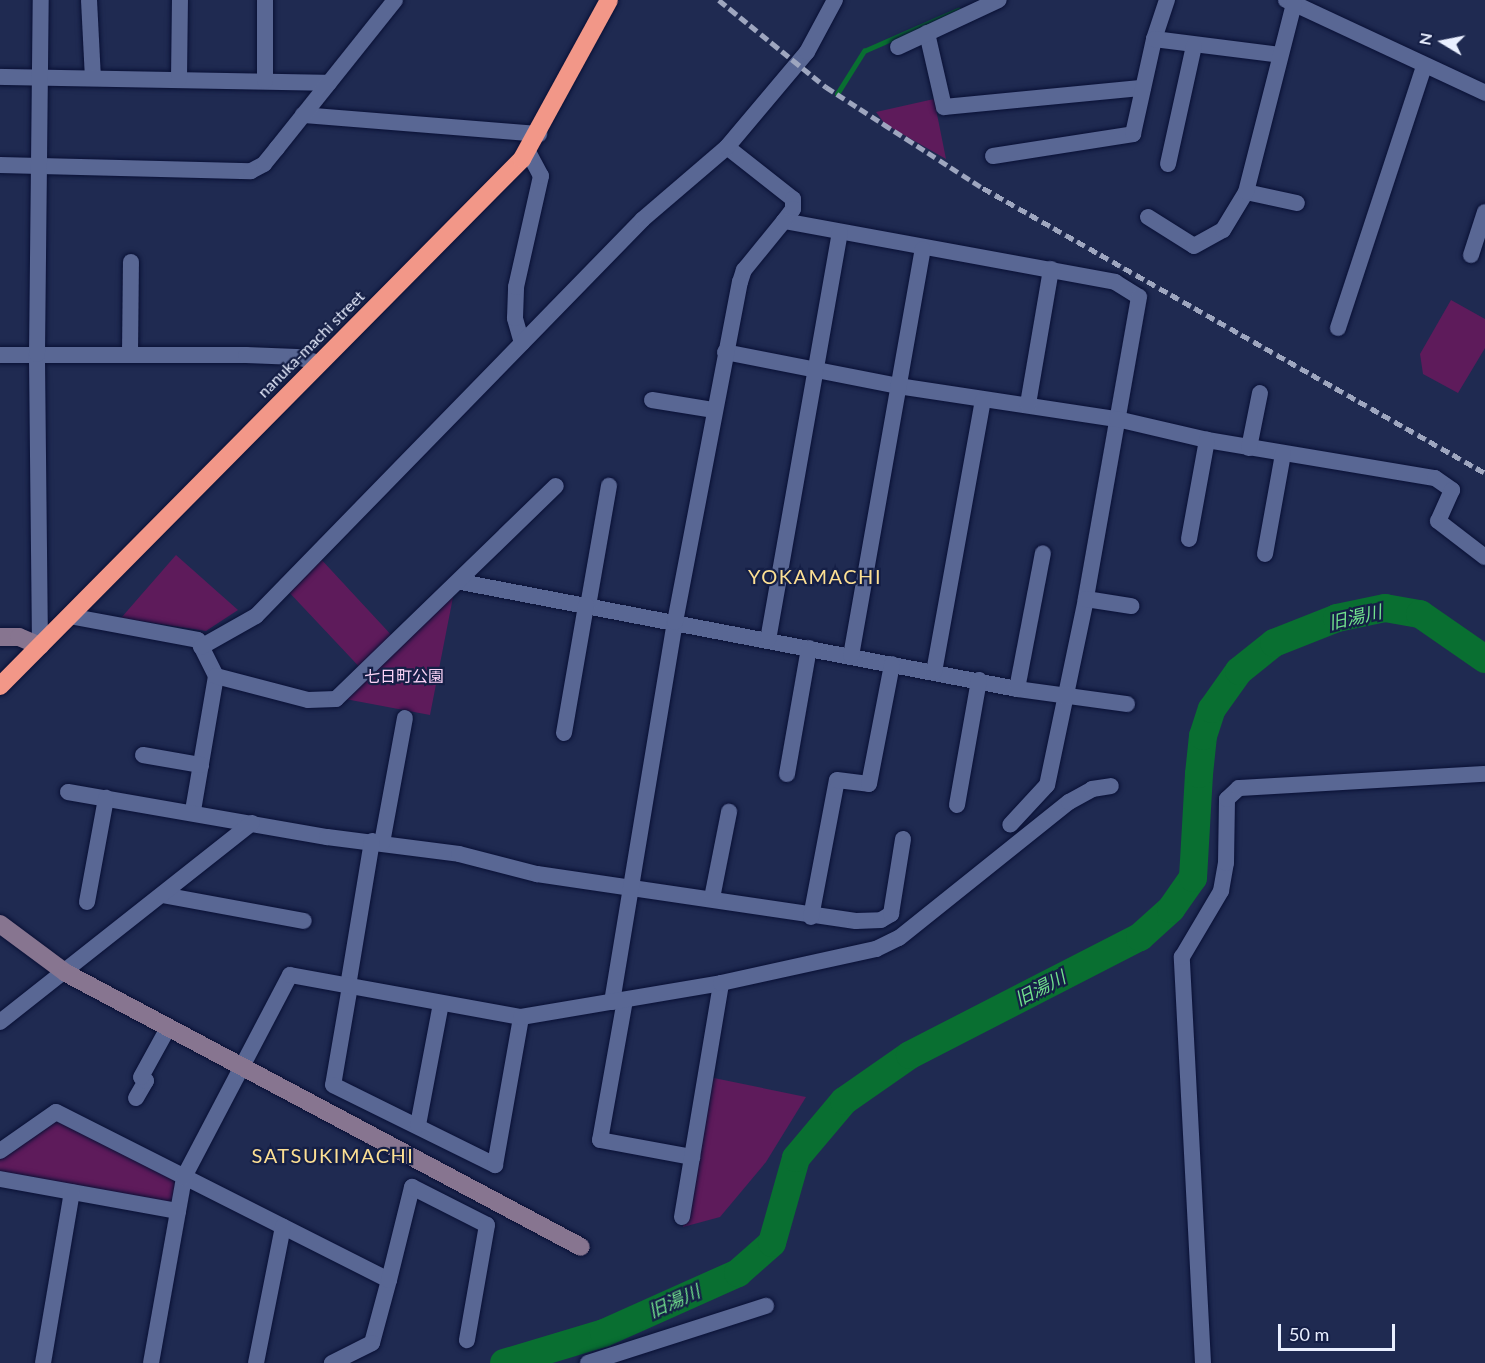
<!DOCTYPE html>
<meta charset="utf-8">
<style>
body{margin:0}
#map{position:relative;width:1485px;height:1363px;overflow:hidden;background:#1f2a51;font-family:Lato,"Noto Sans JP",sans-serif}
div>[style]{position:absolute}
.green>*{inset:0;background:#5e1b5b}
.stream>*{height:4.5px;margin:-2.25px;padding:0 2.25px;transform-origin:2.25px;border-radius:2.25px;background:#096f31}
.river>*{height:28px;margin:-14px;padding:0 14px;transform-origin:14px;border-radius:14px;background:#096f31}
.roads{filter:drop-shadow(0 0 2px #091035) drop-shadow(0 0 2px #091035)}
.street>*{height:16px;margin:-8px;padding:0 8px;transform-origin:8px;border-radius:8px;background:#596794}
.secondary>*{height:18px;margin:-9px;padding:0 9px;transform-origin:9px;border-radius:9px;background:#877590}
.highway>*{height:18px;margin:-9px;padding:0 9px;transform-origin:9px;border-radius:9px;background:#f29788}
.rail>*{height:4.5px;margin-top:-2.25px;transform-origin:0;background:repeating-linear-gradient(90deg,#9ea6bf 0 9px,transparent 0 13.5px)}
span{translate:-50% -50%;white-space:nowrap;text-align:center;line-height:1.15;-webkit-text-stroke:4.5px #151f46;paint-order:stroke}
.street-label{font-size:16px;color:#e9efff}
.park-label{font-size:16px;color:#fad3f6}
.water-label{font-size:18px;color:#71e18d;font-style:italic}
.quarter-label{font-size:20px;color:#fcdf93;letter-spacing:1.5px}
.north{position:absolute;left:1413px;top:12px;width:60px;height:60px;-webkit-text-stroke:4px #151f46;paint-order:stroke;rotate:280deg;font-size:16px;font-weight:700;line-height:24px;text-align:center;color:#e9efff}
.north::after{content:'';display:block;margin:auto;width:21px;height:27px;background:#e9efff;clip-path:polygon(50% 0,100% 100%,50% 72%,0 100%)}
.scale{position:absolute;left:1278px;top:1324px;width:117px;height:27px;box-sizing:border-box;border:3px solid #e9efff;border-top:0;padding-left:8px;font-size:18px;line-height:21px;white-space:nowrap;color:#e9efff;-webkit-text-stroke:4px #151f46;paint-order:stroke}
</style>
<div id="map">
<div class="green">
<div style="clip-path:polygon(934px 99px,946px 159px,885px 124px,876px 112px)"></div>
<div style="clip-path:polygon(1451px 300px,1485px 319px,1485px 348px,1458px 393px,1423px 374px,1420px 354px)"></div>
<div style="clip-path:polygon(176px 555px,238px 610px,206px 631px,121px 618px)"></div>
<div style="clip-path:polygon(319px 557px,395px 639px,454px 592px,430px 715px,340px 698px,366px 674px,286px 589px)"></div>
<div style="clip-path:polygon(709px 1077px,806px 1097px,766px 1162px,720px 1217px,683px 1227px)"></div>
<div style="clip-path:polygon(57px 1117px,179px 1179px,174px 1206px,0 1175px,0 1156px)"></div>
</div>
<div class="stream">
<div style="left:837px;top:94px;width:51px;rotate:-57.9deg"></div>
<div style="left:864px;top:51px;width:103px;rotate:-23.6deg"></div>
</div>
<div class="river">
<div style="left:504px;top:1363px;width:104px;rotate:-16.7deg"></div>
<div style="left:604px;top:1333px;width:147px;rotate:-24.1deg"></div>
<div style="left:738px;top:1273px;width:45px;rotate:-41.4deg"></div>
<div style="left:772px;top:1243px;width:88px;rotate:-74.2deg"></div>
<div style="left:796px;top:1158px;width:75px;rotate:-49.9deg"></div>
<div style="left:844px;top:1101px;width:80px;rotate:-34.9deg"></div>
<div style="left:910px;top:1055px;width:259px;rotate:-27.2deg"></div>
<div style="left:1140px;top:937px;width:42px;rotate:-42.1deg"></div>
<div style="left:1171px;top:909px;width:38px;rotate:-55deg"></div>
<div style="left:1193px;top:878px;width:104px;rotate:-86.7deg"></div>
<div style="left:1199px;top:774px;width:38px;rotate:-84deg"></div>
<div style="left:1203px;top:736px;width:28px;rotate:-72deg"></div>
<div style="left:1212px;top:709px;width:47px;rotate:-54.6deg"></div>
<div style="left:1239px;top:671px;width:45px;rotate:-38.7deg"></div>
<div style="left:1274px;top:643px;width:68px;rotate:-21.6deg"></div>
<div style="left:1337px;top:618px;width:49px;rotate:-11.8deg"></div>
<div style="left:1385px;top:608px;width:36px;rotate:10deg"></div>
<div style="left:1420px;top:614px;width:79px;rotate:34.7deg"></div>
</div>
<div class="roads">
<div class="street">
<div style="left:89px;top:0;width:78px;rotate:87.1deg"></div>
<div style="left:1286px;top:0;width:220px;rotate:25deg"></div>
<div style="left:927px;top:33px;width:76px;rotate:77.1deg"></div>
<div style="left:944px;top:107px;width:200px;rotate:-5.5deg"></div>
<div style="left:1154px;top:39px;width:41px;rotate:-71.6deg"></div>
<div style="left:898px;top:47px;width:111px;rotate:-25deg"></div>
<div style="left:0;top:77px;width:329px;rotate:1deg"></div>
<div style="left:179px;top:79px;width:79px;rotate:-89.3deg"></div>
<div style="left:265px;top:81px;width:81px;rotate:-90deg"></div>
<div style="left:303px;top:115px;width:237px;rotate:4.6deg"></div>
<div style="left:727px;top:147px;width:84px;rotate:38.2deg"></div>
<div style="left:793px;top:199px;width:10px;rotate:90deg"></div>
<div style="left:793px;top:209px;width:15px;rotate:127deg"></div>
<div style="left:784px;top:221px;width:337px;rotate:10.4deg"></div>
<div style="left:1115px;top:282px;width:28px;rotate:32deg"></div>
<div style="left:1139px;top:297px;width:307px;rotate:100deg"></div>
<div style="left:1086px;top:599px;width:190px;rotate:101.8deg"></div>
<div style="left:1047px;top:785px;width:54px;rotate:132.8deg"></div>
<div style="left:993px;top:156px;width:142px;rotate:-8.9deg"></div>
<div style="left:1133px;top:134px;width:97px;rotate:-77.5deg"></div>
<div style="left:1154px;top:39px;width:127px;rotate:7.2deg"></div>
<div style="left:1168px;top:164px;width:121px;rotate:-77.6deg"></div>
<div style="left:0;top:165px;width:251px;rotate:1.4deg"></div>
<div style="left:251px;top:171px;width:15px;rotate:-28deg"></div>
<div style="left:264px;top:164px;width:21px;rotate:-51deg"></div>
<div style="left:277px;top:148px;width:189px;rotate:-51.4deg"></div>
<div style="left:1246px;top:192px;width:52px;rotate:12.2deg"></div>
<div style="left:1148px;top:217px;width:54px;rotate:32.2deg"></div>
<div style="left:1194px;top:246px;width:33px;rotate:-29deg"></div>
<div style="left:1223px;top:230px;width:44px;rotate:-58.8deg"></div>
<div style="left:1246px;top:192px;width:194px;rotate:-75.7deg"></div>
<div style="left:1471px;top:255px;width:45px;rotate:-72deg"></div>
<div style="left:1338px;top:328px;width:276px;rotate:-71.8deg"></div>
<div style="left:522px;top:343px;width:26px;rotate:-106deg"></div>
<div style="left:515px;top:318px;width:31px;rotate:-88deg"></div>
<div style="left:516px;top:287px;width:114px;rotate:-77.3deg"></div>
<div style="left:541px;top:176px;width:27px;rotate:-118deg"></div>
<div style="left:725px;top:352px;width:176px;rotate:11.1deg"></div>
<div style="left:898px;top:386px;width:221px;rotate:8.6deg"></div>
<div style="left:1117px;top:419px;width:92px;rotate:13.1deg"></div>
<div style="left:1207px;top:440px;width:231px;rotate:9.5deg"></div>
<div style="left:1435px;top:478px;width:21px;rotate:35deg"></div>
<div style="left:1452px;top:490px;width:34px;rotate:114deg"></div>
<div style="left:1438px;top:521px;width:59px;rotate:37.5deg"></div>
<div style="left:130px;top:354px;width:92px;rotate:-89.4deg"></div>
<div style="left:0;top:355px;width:246px"></div>
<div style="left:246px;top:355px;width:51px;rotate:2.2deg"></div>
<div style="left:297px;top:357px;width:23px;rotate:15deg"></div>
<div style="left:652px;top:400px;width:63px;rotate:9.2deg"></div>
<div style="left:1028px;top:404px;width:137px;rotate:-80.3deg"></div>
<div style="left:1249px;top:448px;width:56px;rotate:-78.7deg"></div>
<div style="left:1189px;top:539px;width:101px;rotate:-79.7deg"></div>
<div style="left:1265px;top:554px;width:102px;rotate:-79.8deg"></div>
<div style="left:461px;top:582px;width:566px;rotate:10.89deg"></div>
<div style="left:1017px;top:689px;width:111px;rotate:7.8deg"></div>
<div style="left:1086px;top:599px;width:46px;rotate:8.8deg"></div>
<div style="left:588px;top:606px;width:122px;rotate:-80.1deg"></div>
<div style="left:69px;top:616px;width:131px;rotate:10.5deg"></div>
<div style="left:198px;top:640px;width:40px;rotate:63.4deg"></div>
<div style="left:216px;top:676px;width:137px;rotate:99.7deg"></div>
<div style="left:768px;top:640px;width:414px;rotate:-80deg"></div>
<div style="left:40px;top:646px;width:292px;rotate:-90.6deg"></div>
<div style="left:37px;top:354px;width:354px;rotate:-89.4deg"></div>
<div style="left:201px;top:647px;width:63px;rotate:-29.4deg"></div>
<div style="left:256px;top:616px;width:554px;rotate:-45.73deg"></div>
<div style="left:643px;top:219px;width:111px;rotate:-40.6deg"></div>
<div style="left:727px;top:147px;width:124px;rotate:-49.9deg"></div>
<div style="left:807px;top:52px;width:59px;rotate:-61.7deg"></div>
<div style="left:851px;top:656px;width:413px;rotate:-80deg"></div>
<div style="left:934px;top:672px;width:276px;rotate:-79.8deg"></div>
<div style="left:216px;top:676px;width:95px;rotate:14.6deg"></div>
<div style="left:308px;top:700px;width:28px;rotate:-2deg"></div>
<div style="left:336px;top:699px;width:306px;rotate:-44.1deg"></div>
<div style="left:1017px;top:689px;width:138px;rotate:-79.2deg"></div>
<div style="left:564px;top:733px;width:130px;rotate:-80.2deg"></div>
<div style="left:143px;top:755px;width:59px;rotate:9.8deg"></div>
<div style="left:787px;top:774px;width:128px;rotate:-80.1deg"></div>
<div style="left:68px;top:792px;width:263px;rotate:9.9deg"></div>
<div style="left:327px;top:837px;width:133px;rotate:7.3deg"></div>
<div style="left:459px;top:854px;width:81px;rotate:14.4deg"></div>
<div style="left:537px;top:874px;width:322px;rotate:8.4deg"></div>
<div style="left:856px;top:921px;width:25px;rotate:-2deg"></div>
<div style="left:881px;top:920px;width:12px;rotate:-31deg"></div>
<div style="left:891px;top:914px;width:76px;rotate:-80.9deg"></div>
<div style="left:957px;top:805px;width:127px;rotate:-80deg"></div>
<div style="left:382px;top:843px;width:127px;rotate:-79.6deg"></div>
<div style="left:163px;top:895px;width:143px;rotate:10.4deg"></div>
<div style="left:712px;top:898px;width:88px;rotate:-78.8deg"></div>
<div style="left:87px;top:902px;width:106px;rotate:-79.6deg"></div>
<div style="left:811px;top:917px;width:139px;rotate:-79.3deg"></div>
<div style="left:837px;top:780px;width:32px;rotate:7deg"></div>
<div style="left:869px;top:784px;width:122px;rotate:-79.1deg"></div>
<div style="left:348px;top:986px;width:147px;rotate:-80.6deg"></div>
<div style="left:350px;top:986px;width:100px;rotate:99.7deg"></div>
<div style="left:333px;top:1085px;width:181px;rotate:26.3deg"></div>
<div style="left:495px;top:1165px;width:150px;rotate:-80deg"></div>
<div style="left:625px;top:1000px;width:142px;rotate:100.1deg"></div>
<div style="left:600px;top:1140px;width:94px;rotate:10.5deg"></div>
<div style="left:612px;top:1002px;width:385px;rotate:-80.6deg"></div>
<div style="left:675px;top:622px;width:346px;rotate:-79.2deg"></div>
<div style="left:740px;top:282px;width:13px;rotate:-72deg"></div>
<div style="left:744px;top:270px;width:63px;rotate:-50.8deg"></div>
<div style="left:0;top:1022px;width:321px;rotate:-38.3deg"></div>
<div style="left:136px;top:1098px;width:20px;rotate:-60deg"></div>
<div style="left:146px;top:1081px;width:6px;rotate:-141deg"></div>
<div style="left:141px;top:1077px;width:56px;rotate:-61.1deg"></div>
<div style="left:418px;top:1125px;width:124px;rotate:-79.3deg"></div>
<div style="left:0;top:1151px;width:68px;rotate:-34.9deg"></div>
<div style="left:56px;top:1112px;width:373px;rotate:26.8deg"></div>
<div style="left:389px;top:1280px;width:65px;rotate:105.1deg"></div>
<div style="left:372px;top:1343px;width:45px;rotate:153.4deg"></div>
<div style="left:0;top:1179px;width:181px;rotate:10.2deg"></div>
<div style="left:682px;top:1217px;width:237px;rotate:-80.5deg"></div>
<div style="left:389px;top:1280px;width:96px;rotate:-76.1deg"></div>
<div style="left:412px;top:1187px;width:84px;rotate:26.9deg"></div>
<div style="left:487px;top:1225px;width:117px;rotate:99.9deg"></div>
<div style="left:43px;top:1363px;width:173px;rotate:-80.4deg"></div>
<div style="left:151px;top:1363px;width:189px;rotate:-79.9deg"></div>
<div style="left:184px;top:1177px;width:228px;rotate:-62.3deg"></div>
<div style="left:290px;top:975px;width:235px;rotate:10.3deg"></div>
<div style="left:521px;top:1017px;width:203px;rotate:-9.6deg"></div>
<div style="left:721px;top:983px;width:159px;rotate:-12.4deg"></div>
<div style="left:876px;top:949px;width:25px;rotate:-26deg"></div>
<div style="left:899px;top:938px;width:218px;rotate:-38.7deg"></div>
<div style="left:1069px;top:802px;width:26px;rotate:-29deg"></div>
<div style="left:1092px;top:789px;width:19px;rotate:-9deg"></div>
<div style="left:256px;top:1363px;width:139px;rotate:-78.8deg"></div>
<div style="left:588px;top:1363px;width:187px;rotate:-17.8deg"></div>
<div style="left:1203px;top:1363px;width:407px;rotate:-93deg"></div>
<div style="left:1182px;top:957px;width:77px;rotate:-59.4deg"></div>
<div style="left:1221px;top:891px;width:28px;rotate:-80deg"></div>
<div style="left:1226px;top:863px;width:64px;rotate:-89.1deg"></div>
<div style="left:1227px;top:799px;width:16px;rotate:-43deg"></div>
<div style="left:1239px;top:788px;width:246px;rotate:-3.3deg"></div>
</div>
<div class="secondary">
<div style="left:0;top:637px;width:19px"></div>
<div style="left:19px;top:637px;width:23px;rotate:23deg"></div>
<div style="left:0;top:924px;width:82px;rotate:36.6deg"></div>
<div style="left:66px;top:973px;width:583px;rotate:28.01deg"></div>
</div>
<div class="highway">
<div style="left:0;top:686px;width:742px;rotate:-45.27deg"></div>
<div style="left:522px;top:159px;width:181px;rotate:-61.3deg"></div>
</div>
</div>
<div class="rail">
<div style="left:719px;top:0;width:138px;rotate:39.1deg"></div>
<div style="left:826px;top:87px;width:187px;rotate:32.8deg"></div>
<div style="left:983px;top:188px;width:577px;rotate:29.58deg"></div>
</div>
<div class="street-label">
<span style="left:311px;top:344px;rotate:-45deg">nanuka-machi street</span>
</div>
<div class="park-label">
<span style="left:404px;top:676px">七日町公園</span>
</div>
<div class="water-label">
<span style="left:1355px;top:617px;rotate:-13deg">旧湯川</span>
<span style="left:1040px;top:988px;rotate:-27deg">旧湯川</span>
<span style="left:674px;top:1301px;rotate:-24deg">旧湯川</span>
</div>
<div class="quarter-label">
<span style="left:815px;top:576px">YOKAMACHI</span>
<span style="left:333px;top:1155px">SATSUKIMACHI</span>
</div>
<div class="north">N</div>
<div class="scale">50 m</div>
</div>
